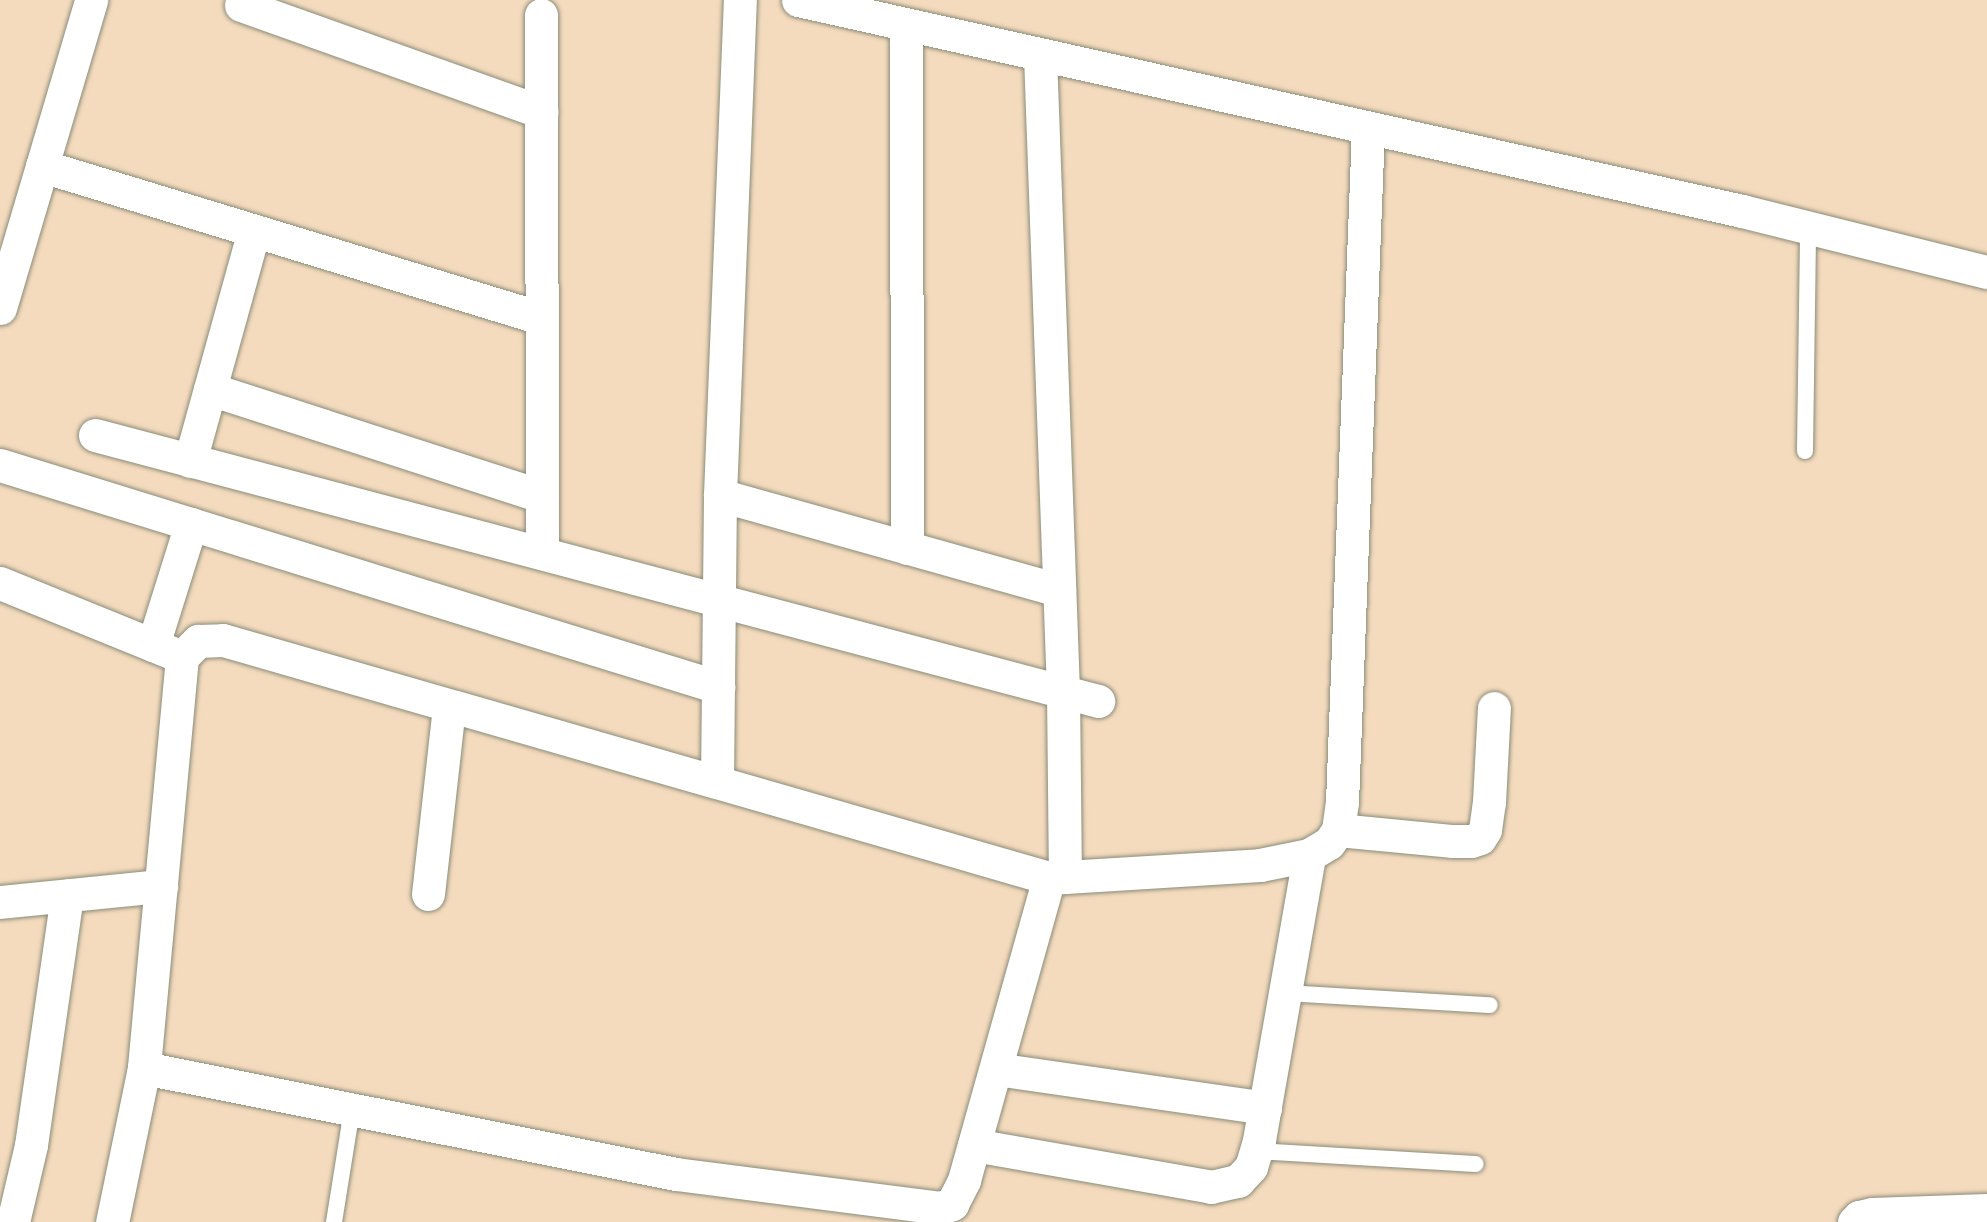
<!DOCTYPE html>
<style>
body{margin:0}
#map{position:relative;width:1987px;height:1222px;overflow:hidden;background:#f5dbbe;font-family:"Patrick Hand",sans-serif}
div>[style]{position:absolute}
.roads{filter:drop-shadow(0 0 2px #8a8c79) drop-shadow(0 0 2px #8a8c79)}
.lane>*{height:16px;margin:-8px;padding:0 8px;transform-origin:8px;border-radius:8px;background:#fff}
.street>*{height:33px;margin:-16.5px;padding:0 16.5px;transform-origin:16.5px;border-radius:16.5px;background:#fff}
span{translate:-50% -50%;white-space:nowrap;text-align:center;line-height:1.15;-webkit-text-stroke:4.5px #fcf5e5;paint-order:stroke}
</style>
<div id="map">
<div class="roads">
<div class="lane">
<div style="left:1805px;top:451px;width:224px;rotate:-89.2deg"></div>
<div style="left:1285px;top:993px;width:205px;rotate:3.4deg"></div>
<div style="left:1256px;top:1151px;width:220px;rotate:3.4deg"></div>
<div style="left:334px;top:1222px;width:113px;rotate:-80.9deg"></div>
</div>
<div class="street">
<div style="left:798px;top:0;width:967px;rotate:12.6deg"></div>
<div style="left:1742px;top:211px;width:252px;rotate:14deg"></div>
<div style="left:241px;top:5px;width:319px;rotate:19.6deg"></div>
<div style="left:541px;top:15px;width:538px;rotate:89.89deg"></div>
<div style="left:906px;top:26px;width:522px;rotate:89.89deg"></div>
<div style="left:1040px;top:55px;width:636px;rotate:87.93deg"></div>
<div style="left:1063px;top:691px;width:186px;rotate:89.4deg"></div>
<div style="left:42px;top:166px;width:522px;rotate:16.94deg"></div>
<div style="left:0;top:308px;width:321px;rotate:-73.5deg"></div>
<div style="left:210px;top:389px;width:349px;rotate:17.9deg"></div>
<div style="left:95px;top:435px;width:1038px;rotate:14.85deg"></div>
<div style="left:190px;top:461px;width:239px;rotate:-74.5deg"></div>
<div style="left:0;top:465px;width:752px;rotate:17.18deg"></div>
<div style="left:720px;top:495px;width:352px;rotate:15.7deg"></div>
<div style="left:0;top:583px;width:196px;rotate:22.1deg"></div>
<div style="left:182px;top:657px;width:413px;rotate:95.3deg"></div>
<div style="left:144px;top:1068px;width:157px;rotate:101.7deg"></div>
<div style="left:153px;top:645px;width:127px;rotate:-72.6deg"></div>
<div style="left:182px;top:657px;width:23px;rotate:-45deg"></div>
<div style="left:198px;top:641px;width:25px;rotate:-2deg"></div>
<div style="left:223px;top:640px;width:860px;rotate:16.07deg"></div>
<div style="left:1049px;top:878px;width:211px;rotate:-3.5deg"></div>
<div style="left:1260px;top:865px;width:50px;rotate:-11.5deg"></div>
<div style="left:1309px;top:855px;width:23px;rotate:-31deg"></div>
<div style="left:1329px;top:843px;width:16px;rotate:-55deg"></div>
<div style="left:1338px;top:830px;width:28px;rotate:-82deg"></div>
<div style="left:1342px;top:802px;width:675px;rotate:-87.79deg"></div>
<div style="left:717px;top:782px;width:287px;rotate:-89.4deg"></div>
<div style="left:720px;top:495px;width:495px;rotate:-87.7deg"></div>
<div style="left:1338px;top:830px;width:116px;rotate:5.5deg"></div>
<div style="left:1453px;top:841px;width:18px"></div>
<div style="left:1471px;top:841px;width:9px;rotate:-18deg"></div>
<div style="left:1480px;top:838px;width:9px;rotate:-58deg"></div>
<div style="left:1485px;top:830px;width:28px;rotate:-82deg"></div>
<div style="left:1489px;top:802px;width:94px;rotate:-87deg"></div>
<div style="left:428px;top:894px;width:189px;rotate:-83.6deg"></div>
<div style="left:0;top:902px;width:162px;rotate:-5.7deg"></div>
<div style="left:144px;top:1068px;width:542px;rotate:11.27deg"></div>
<div style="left:676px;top:1174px;width:266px;rotate:7.3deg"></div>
<div style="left:940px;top:1208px;width:13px;rotate:-18deg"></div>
<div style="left:952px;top:1204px;width:27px;rotate:-63deg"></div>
<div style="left:964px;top:1180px;width:314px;rotate:-74.3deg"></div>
<div style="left:996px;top:1069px;width:272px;rotate:8.2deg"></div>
<div style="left:974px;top:1145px;width:241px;rotate:10deg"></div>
<div style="left:1211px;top:1187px;width:28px;rotate:-13deg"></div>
<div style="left:1238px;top:1181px;width:19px;rotate:-47deg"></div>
<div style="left:1251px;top:1167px;width:28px;rotate:-73deg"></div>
<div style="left:1259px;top:1140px;width:289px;rotate:-80deg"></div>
<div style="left:13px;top:1222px;width:79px;rotate:-76.8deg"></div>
<div style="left:31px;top:1145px;width:252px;rotate:-81.8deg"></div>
<div style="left:1854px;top:1222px;width:7px;rotate:-45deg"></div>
<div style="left:1859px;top:1217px;width:13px;rotate:-13deg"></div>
<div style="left:1872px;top:1214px;width:115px;rotate:-2deg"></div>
</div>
</div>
</div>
